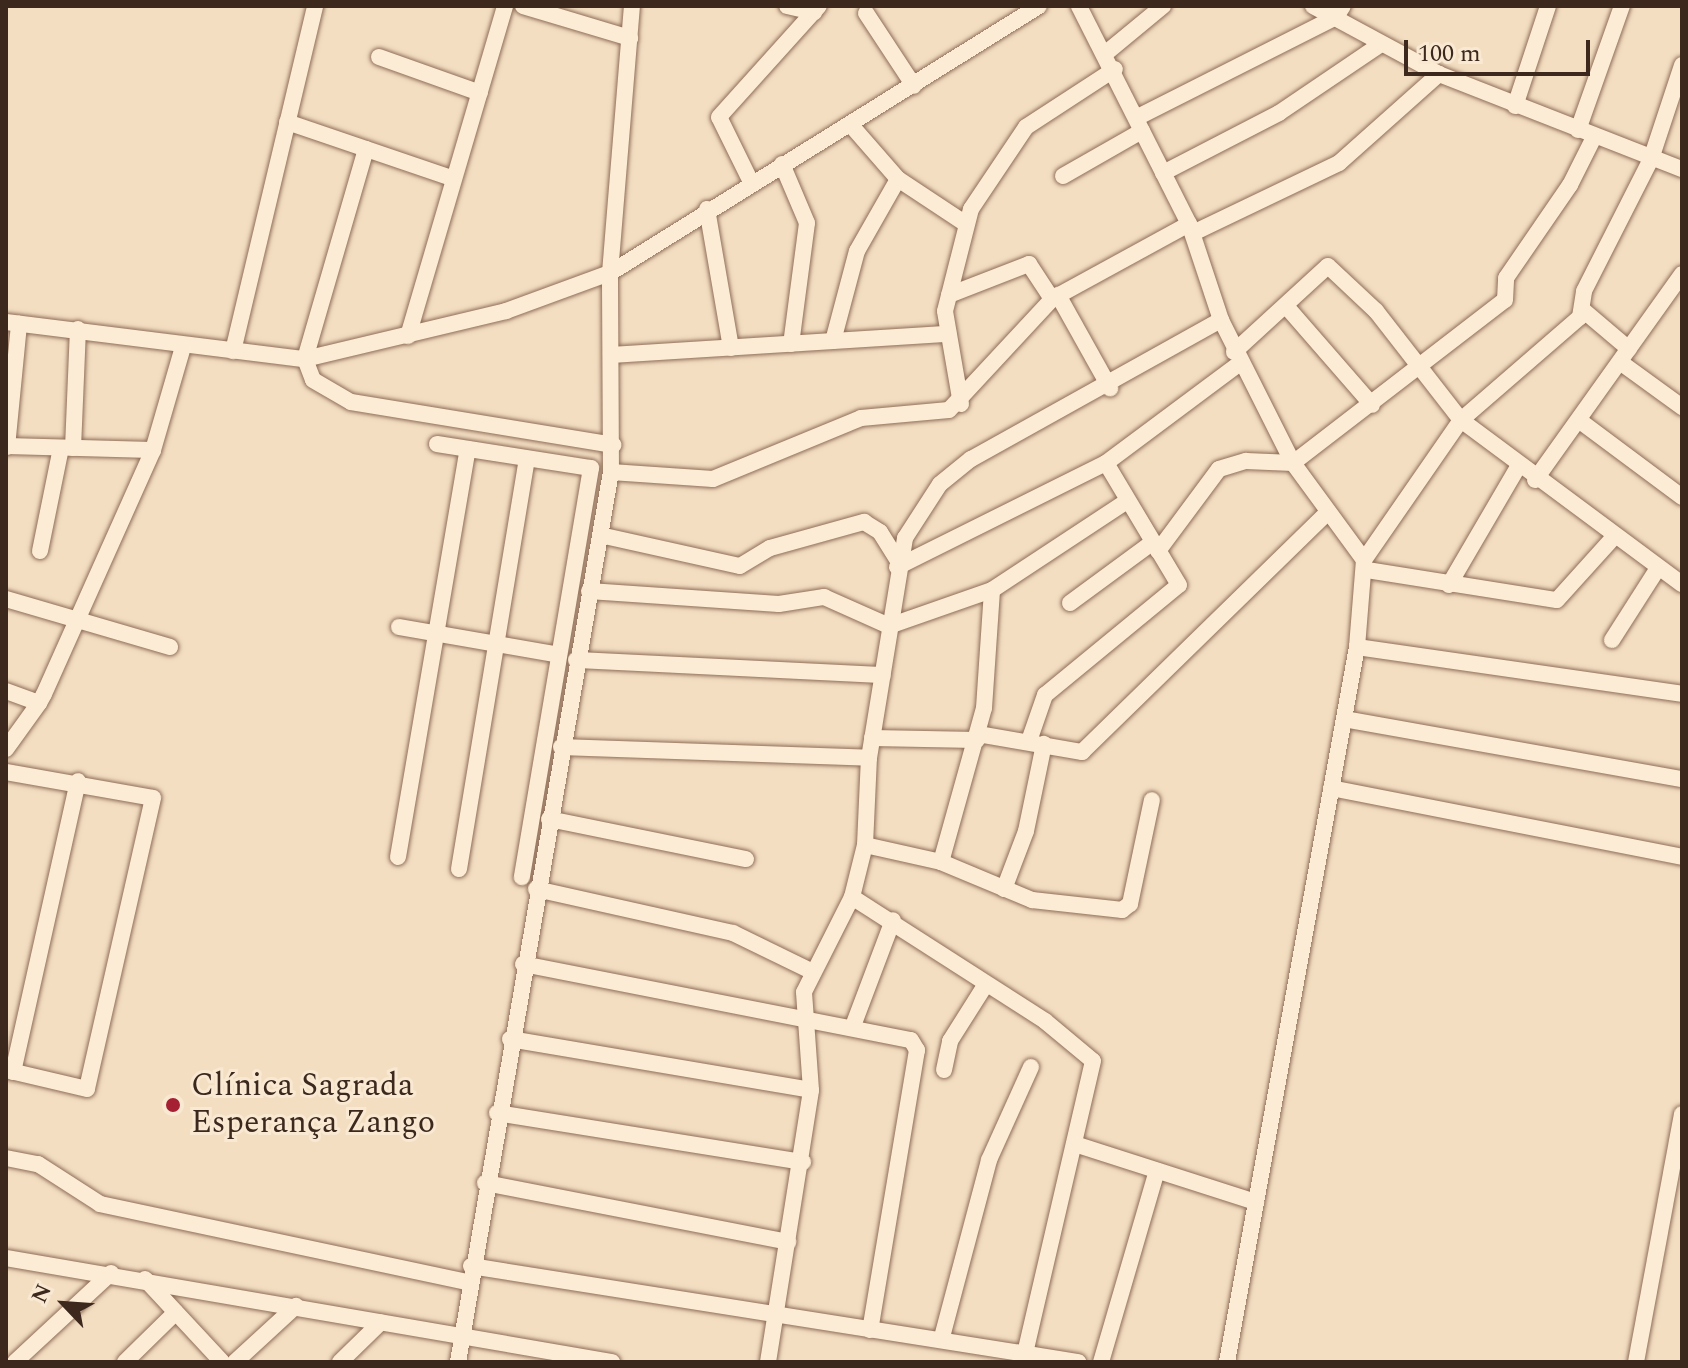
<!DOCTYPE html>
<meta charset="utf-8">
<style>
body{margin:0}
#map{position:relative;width:1688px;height:1368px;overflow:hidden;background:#f3dec2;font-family:Spectral,serif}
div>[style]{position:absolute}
.roads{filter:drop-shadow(0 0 2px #8f6d57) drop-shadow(0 0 2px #8f6d57)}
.minor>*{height:16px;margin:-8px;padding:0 8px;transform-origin:8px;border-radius:8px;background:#fcecd6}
.dots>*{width:22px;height:22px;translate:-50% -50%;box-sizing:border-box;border:4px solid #f9e9d2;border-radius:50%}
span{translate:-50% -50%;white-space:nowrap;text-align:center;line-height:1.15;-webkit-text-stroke:6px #f9e9d2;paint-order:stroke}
.poi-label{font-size:32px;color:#3d281d}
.left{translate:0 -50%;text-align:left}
.frame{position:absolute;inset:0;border:8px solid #3d281d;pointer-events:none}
.north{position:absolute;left:24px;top:1264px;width:80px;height:80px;-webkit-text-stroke:6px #f9e9d2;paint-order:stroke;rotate:295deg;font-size:22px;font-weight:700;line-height:32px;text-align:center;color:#3d281d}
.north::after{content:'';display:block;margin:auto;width:28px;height:36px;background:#3d281d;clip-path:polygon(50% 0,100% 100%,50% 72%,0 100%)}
.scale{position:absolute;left:1404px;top:40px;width:186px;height:36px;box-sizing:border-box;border:4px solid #3d281d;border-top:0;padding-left:10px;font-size:24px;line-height:28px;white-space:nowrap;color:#3d281d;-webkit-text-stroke:6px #f9e9d2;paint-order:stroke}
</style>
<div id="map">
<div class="roads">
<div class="minor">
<div style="left:523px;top:6px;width:112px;rotate:16.7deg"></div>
<div style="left:787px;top:6px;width:28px;rotate:13deg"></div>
<div style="left:1313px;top:6px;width:143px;rotate:28.4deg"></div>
<div style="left:1439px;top:74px;width:261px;rotate:21.4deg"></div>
<div style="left:866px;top:13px;width:87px;rotate:56.7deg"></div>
<div style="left:1106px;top:53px;width:74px;rotate:-39.5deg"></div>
<div style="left:379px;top:57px;width:107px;rotate:19.6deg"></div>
<div style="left:1515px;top:106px;width:105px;rotate:-71.7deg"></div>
<div style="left:1136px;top:118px;width:224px;rotate:-26.8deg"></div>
<div style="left:1336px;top:17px;width:13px;rotate:-58deg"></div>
<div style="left:287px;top:122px;width:176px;rotate:18.8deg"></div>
<div style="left:850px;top:124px;width:73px;rotate:48.9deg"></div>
<div style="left:898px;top:179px;width:82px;rotate:33.5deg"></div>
<div style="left:1578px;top:130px;width:132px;rotate:-70.5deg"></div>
<div style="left:366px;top:149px;width:219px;rotate:106.2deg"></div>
<div style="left:305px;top:359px;width:22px;rotate:69deg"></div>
<div style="left:313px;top:380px;width:44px;rotate:30.1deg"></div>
<div style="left:351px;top:402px;width:266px;rotate:9.3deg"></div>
<div style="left:782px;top:164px;width:64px;rotate:67deg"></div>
<div style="left:807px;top:223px;width:122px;rotate:97.5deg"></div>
<div style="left:1163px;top:173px;width:131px;rotate:-27.3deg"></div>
<div style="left:1279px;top:113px;width:123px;rotate:-34.1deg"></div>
<div style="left:1063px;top:176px;width:91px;rotate:-29.7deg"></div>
<div style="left:751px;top:182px;width:72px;rotate:-116.2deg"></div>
<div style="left:719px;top:117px;width:149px;rotate:-48deg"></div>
<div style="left:707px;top:209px;width:141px;rotate:80.2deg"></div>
<div style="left:1193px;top:233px;width:162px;rotate:-25.6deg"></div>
<div style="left:1339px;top:163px;width:134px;rotate:-41.7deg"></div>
<div style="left:949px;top:295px;width:86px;rotate:-21.2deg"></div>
<div style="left:1029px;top:264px;width:42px;rotate:56.7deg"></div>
<div style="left:1058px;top:295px;width:107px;rotate:60.8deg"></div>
<div style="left:1286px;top:306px;width:131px;rotate:49deg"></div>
<div style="left:1583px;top:310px;width:60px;rotate:40.3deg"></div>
<div style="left:1221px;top:320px;width:160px;rotate:63.3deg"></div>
<div style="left:1293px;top:463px;width:120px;rotate:53.8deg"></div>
<div style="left:6px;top:322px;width:301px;rotate:7.1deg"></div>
<div style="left:305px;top:359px;width:207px;rotate:-13.4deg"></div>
<div style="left:506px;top:311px;width:111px;rotate:-20.1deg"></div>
<div style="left:610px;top:273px;width:505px;rotate:-31.9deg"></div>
<div style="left:408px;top:336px;width:344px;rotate:-73.6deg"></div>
<div style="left:833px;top:341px;width:93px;rotate:-75.1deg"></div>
<div style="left:857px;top:251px;width:83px;rotate:-60.3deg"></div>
<div style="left:233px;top:351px;width:355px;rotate:-76.6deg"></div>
<div style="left:1234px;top:352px;width:127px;rotate:-42.5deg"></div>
<div style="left:1328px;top:266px;width:66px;rotate:43.2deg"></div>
<div style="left:1376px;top:311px;width:138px;rotate:52.1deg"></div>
<div style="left:1461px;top:420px;width:275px;rotate:36.6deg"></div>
<div style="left:611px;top:355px;width:338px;rotate:-3.6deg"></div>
<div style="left:1620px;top:362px;width:77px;rotate:36deg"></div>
<div style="left:961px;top:404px;width:94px;rotate:-99.8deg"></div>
<div style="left:945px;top:311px;width:105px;rotate:-75.7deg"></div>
<div style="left:971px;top:209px;width:99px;rotate:-56.1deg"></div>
<div style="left:1026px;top:127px;width:106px;rotate:-33.1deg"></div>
<div style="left:1580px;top:421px;width:127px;rotate:36.7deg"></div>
<div style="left:437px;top:444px;width:156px;rotate:8.9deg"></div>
<div style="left:591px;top:468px;width:415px;rotate:99.6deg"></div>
<div style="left:6px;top:446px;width:147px;rotate:1.6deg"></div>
<div style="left:7px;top:447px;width:124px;rotate:-84.4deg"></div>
<div style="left:73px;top:448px;width:119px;rotate:-87.6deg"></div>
<div style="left:611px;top:472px;width:102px;rotate:3.9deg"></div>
<div style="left:713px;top:479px;width:160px;rotate:-22.4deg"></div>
<div style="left:861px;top:418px;width:88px;rotate:-5.2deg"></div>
<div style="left:949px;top:410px;width:151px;rotate:-47.1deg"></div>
<div style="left:1052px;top:299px;width:156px;rotate:-28.7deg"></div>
<div style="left:1535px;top:480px;width:253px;rotate:-54.5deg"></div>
<div style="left:600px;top:535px;width:143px;rotate:12.5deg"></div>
<div style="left:740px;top:566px;width:35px;rotate:-31deg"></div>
<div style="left:770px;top:548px;width:98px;rotate:-15.5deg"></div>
<div style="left:864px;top:522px;width:19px;rotate:32deg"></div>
<div style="left:880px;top:532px;width:36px;rotate:58deg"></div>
<div style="left:40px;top:551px;width:105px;rotate:-78.5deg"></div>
<div style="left:1158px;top:551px;width:102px;rotate:-53.4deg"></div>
<div style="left:1219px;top:469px;width:28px;rotate:-17deg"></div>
<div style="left:1246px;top:461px;width:47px;rotate:2.4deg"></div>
<div style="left:1293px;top:463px;width:267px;rotate:-37.6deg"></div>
<div style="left:1505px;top:300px;width:22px;rotate:-87deg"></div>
<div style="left:1506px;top:278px;width:113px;rotate:-55.5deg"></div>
<div style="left:1570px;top:185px;width:54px;rotate:-63.4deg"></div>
<div style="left:897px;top:567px;width:233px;rotate:-26.5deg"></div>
<div style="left:1106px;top:463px;width:167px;rotate:-36.7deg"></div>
<div style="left:1367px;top:570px;width:192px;rotate:9deg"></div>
<div style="left:1557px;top:600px;width:85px;rotate:-47.9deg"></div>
<div style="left:1449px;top:585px;width:137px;rotate:-59.7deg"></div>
<div style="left:589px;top:591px;width:190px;rotate:3.9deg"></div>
<div style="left:779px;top:604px;width:46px;rotate:-8.8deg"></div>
<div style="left:824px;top:597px;width:71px;rotate:24deg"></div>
<div style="left:889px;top:626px;width:109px;rotate:-19.3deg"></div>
<div style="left:992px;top:590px;width:162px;rotate:-33.4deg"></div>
<div style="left:6px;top:599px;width:171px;rotate:16.3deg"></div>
<div style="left:1070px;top:603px;width:103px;rotate:-36.3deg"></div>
<div style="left:399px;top:627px;width:162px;rotate:9.9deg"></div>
<div style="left:1612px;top:640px;width:85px;rotate:-57.4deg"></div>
<div style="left:1357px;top:647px;width:328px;rotate:8.2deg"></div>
<div style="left:576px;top:660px;width:307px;rotate:2.8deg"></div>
<div style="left:6px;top:691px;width:35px;rotate:20deg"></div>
<div style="left:39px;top:703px;width:10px;rotate:-61deg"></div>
<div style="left:44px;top:694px;width:267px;rotate:-65.9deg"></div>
<div style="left:153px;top:450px;width:104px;rotate:-73.8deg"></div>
<div style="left:1344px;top:719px;width:343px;rotate:10.1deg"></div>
<div style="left:978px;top:734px;width:106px;rotate:9.8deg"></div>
<div style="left:1082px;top:752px;width:344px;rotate:-44.3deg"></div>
<div style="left:872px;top:738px;width:105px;rotate:1.1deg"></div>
<div style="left:1029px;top:741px;width:49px;rotate:-70.8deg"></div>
<div style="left:1045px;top:695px;width:173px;rotate:-39.4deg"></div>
<div style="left:1179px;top:585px;width:142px;rotate:-120.9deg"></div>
<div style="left:561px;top:747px;width:308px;rotate:2deg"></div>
<div style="left:6px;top:749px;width:57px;rotate:-54.3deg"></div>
<div style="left:6px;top:772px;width:149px;rotate:10deg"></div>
<div style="left:153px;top:798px;width:298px;rotate:102.8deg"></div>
<div style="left:87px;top:1089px;width:83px;rotate:-166.8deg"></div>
<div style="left:1331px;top:788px;width:358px;rotate:11.1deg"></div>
<div style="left:549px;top:819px;width:201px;rotate:11.5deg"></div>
<div style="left:865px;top:845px;width:78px;rotate:12.6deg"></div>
<div style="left:941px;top:862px;width:99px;rotate:22.7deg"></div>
<div style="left:1032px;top:900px;width:91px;rotate:6.3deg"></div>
<div style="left:1122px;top:910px;width:10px;rotate:-37deg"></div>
<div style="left:1130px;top:904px;width:106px;rotate:-78.1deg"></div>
<div style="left:398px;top:857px;width:414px;rotate:-80.3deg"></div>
<div style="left:941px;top:862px;width:160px;rotate:-74.4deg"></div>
<div style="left:984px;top:708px;width:118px;rotate:-86.1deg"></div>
<div style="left:459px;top:869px;width:416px;rotate:-80.6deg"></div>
<div style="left:536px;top:889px;width:202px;rotate:12.6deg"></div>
<div style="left:733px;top:933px;width:87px;rotate:26deg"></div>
<div style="left:1004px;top:889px;width:62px;rotate:-69.2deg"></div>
<div style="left:1026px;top:831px;width:89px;rotate:-78.3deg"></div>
<div style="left:852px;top:897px;width:229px;rotate:32.7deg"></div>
<div style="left:1045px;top:1021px;width:62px;rotate:39.8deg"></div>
<div style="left:1093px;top:1061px;width:300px;rotate:103.1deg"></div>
<div style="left:523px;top:964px;width:395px;rotate:11.1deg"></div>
<div style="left:911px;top:1040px;width:12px;rotate:59deg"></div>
<div style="left:917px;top:1050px;width:284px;rotate:99.5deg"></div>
<div style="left:853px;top:1026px;width:113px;rotate:-69.3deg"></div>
<div style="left:510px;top:1039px;width:305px;rotate:9.6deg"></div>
<div style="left:944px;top:1070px;width:30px;rotate:-78deg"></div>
<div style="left:950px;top:1041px;width:67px;rotate:-57.7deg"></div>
<div style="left:13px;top:1072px;width:298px;rotate:-77.4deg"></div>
<div style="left:497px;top:1113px;width:310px;rotate:9.1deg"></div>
<div style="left:1078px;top:1145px;width:187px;rotate:17.8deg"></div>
<div style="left:6px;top:1158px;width:33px;rotate:11deg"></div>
<div style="left:38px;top:1164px;width:74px;rotate:32.8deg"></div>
<div style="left:100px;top:1204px;width:376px;rotate:12deg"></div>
<div style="left:485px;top:1183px;width:309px;rotate:11deg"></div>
<div style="left:6px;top:1258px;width:615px;rotate:9.74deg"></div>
<div style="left:471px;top:1266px;width:615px;rotate:8.99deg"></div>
<div style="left:145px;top:1279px;width:113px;rotate:47.1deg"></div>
<div style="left:942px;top:1337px;width:183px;rotate:-75.1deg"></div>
<div style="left:989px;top:1160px;width:102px;rotate:-65.7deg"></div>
<div style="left:15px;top:1362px;width:131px;rotate:-42.8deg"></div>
<div style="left:125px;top:1362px;width:71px;rotate:-44.4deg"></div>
<div style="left:235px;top:1362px;width:83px;rotate:-42.6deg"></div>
<div style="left:340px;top:1362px;width:57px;rotate:-44.3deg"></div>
<div style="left:458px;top:1362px;width:903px;rotate:-80.25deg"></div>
<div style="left:611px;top:472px;width:199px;rotate:-90.3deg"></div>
<div style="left:610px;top:273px;width:268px;rotate:-85.3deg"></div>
<div style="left:768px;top:1362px;width:275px;rotate:-81deg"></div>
<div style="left:811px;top:1090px;width:98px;rotate:-94.1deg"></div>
<div style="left:804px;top:992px;width:106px;rotate:-63.2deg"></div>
<div style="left:852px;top:897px;width:54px;rotate:-76deg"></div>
<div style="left:865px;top:845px;width:87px;rotate:-87.4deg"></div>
<div style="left:869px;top:758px;width:223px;rotate:-80.7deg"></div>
<div style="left:905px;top:538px;width:64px;rotate:-57.1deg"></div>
<div style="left:940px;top:484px;width:40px;rotate:-39deg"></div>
<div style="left:971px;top:459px;width:286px;rotate:-29.1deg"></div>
<div style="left:1221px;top:320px;width:101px;rotate:-108.4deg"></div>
<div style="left:1189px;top:224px;width:244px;rotate:-116.8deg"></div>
<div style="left:1101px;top:1362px;width:199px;rotate:-73.7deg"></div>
<div style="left:1227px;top:1362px;width:727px;rotate:-79.7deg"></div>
<div style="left:1357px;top:647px;width:87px;rotate:-85.4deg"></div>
<div style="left:1364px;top:560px;width:170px;rotate:-55.3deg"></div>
<div style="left:1461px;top:420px;width:157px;rotate:-40.9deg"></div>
<div style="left:1580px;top:317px;width:26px;rotate:-81deg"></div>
<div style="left:1584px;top:291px;width:148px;rotate:-63.1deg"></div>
<div style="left:1651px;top:159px;width:99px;rotate:-71.7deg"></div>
<div style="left:1636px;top:1362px;width:252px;rotate:-79.5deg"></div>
</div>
</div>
<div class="dots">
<div style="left:173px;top:1105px;background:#a52032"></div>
</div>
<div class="poi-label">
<span class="left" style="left:191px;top:1105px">Clínica Sagrada<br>Esperança Zango</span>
</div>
<div class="frame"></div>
<div class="north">N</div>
<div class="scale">100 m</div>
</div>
